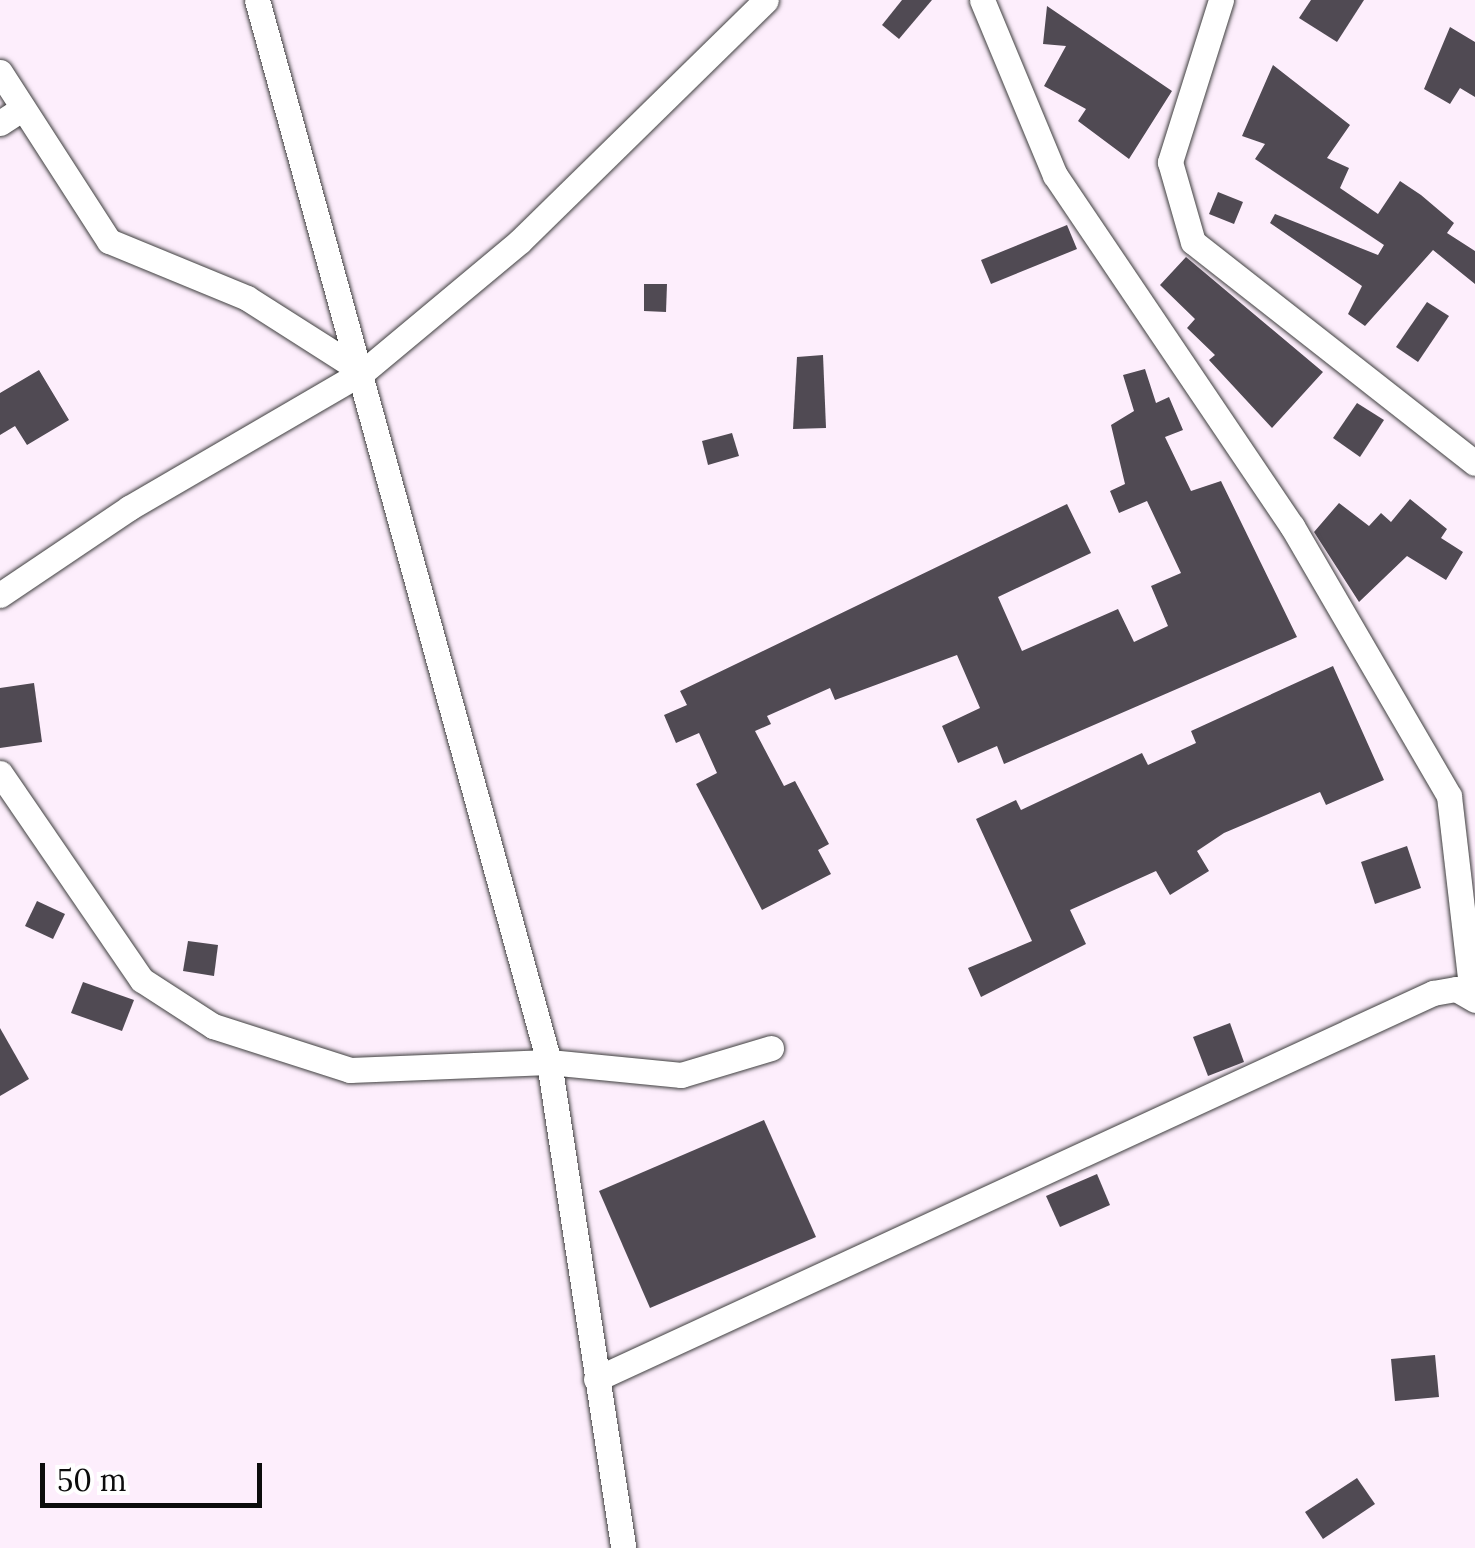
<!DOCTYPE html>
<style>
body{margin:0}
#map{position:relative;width:1475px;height:1548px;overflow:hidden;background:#fdeefc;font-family:Lora,serif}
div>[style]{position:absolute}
.building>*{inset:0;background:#504a53}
.roads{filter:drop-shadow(0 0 2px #3f3f3f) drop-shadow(0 0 2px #3f3f3f)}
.minor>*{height:25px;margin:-12.5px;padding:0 12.5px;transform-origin:12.5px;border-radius:12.5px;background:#fff}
span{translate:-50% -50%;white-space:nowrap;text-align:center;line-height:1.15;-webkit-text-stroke:10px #fff;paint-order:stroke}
.scale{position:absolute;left:40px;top:1463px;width:222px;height:45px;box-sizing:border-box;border:5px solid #0c0c0c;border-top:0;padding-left:12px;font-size:30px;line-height:35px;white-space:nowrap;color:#0c0c0c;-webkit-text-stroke:8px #fff;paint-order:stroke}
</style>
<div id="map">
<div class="building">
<div style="clip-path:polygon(902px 0,932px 0,899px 39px,882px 25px)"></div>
<div style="clip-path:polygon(1311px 0,1364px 0,1337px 42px,1299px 18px)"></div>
<div style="clip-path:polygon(1047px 6px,1172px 91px,1129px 159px,1078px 121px,1086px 109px,1044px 86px,1066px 46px,1043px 44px)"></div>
<div style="clip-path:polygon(1450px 27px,1475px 42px,1475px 97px,1460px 88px,1450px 104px,1424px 89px)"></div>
<div style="clip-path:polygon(1273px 65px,1350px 125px,1327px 158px,1349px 168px,1340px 188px,1378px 214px,1400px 181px,1421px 195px,1454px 223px,1447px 233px,1475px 251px,1475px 284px,1433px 250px,1365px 326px,1348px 314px,1362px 286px,1270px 223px,1275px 214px,1378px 255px,1384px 245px,1255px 159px,1265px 144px,1242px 136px)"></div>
<div style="clip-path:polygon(1218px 192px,1243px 202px,1234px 224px,1209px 214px)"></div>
<div style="clip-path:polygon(1067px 225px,1077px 249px,991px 284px,981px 260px)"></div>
<div style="clip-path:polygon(1186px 257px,1323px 372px,1272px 428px,1209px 360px,1215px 355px,1187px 328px,1195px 319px,1160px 285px)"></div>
<div style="clip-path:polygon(644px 284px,667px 284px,666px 312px,644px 311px)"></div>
<div style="clip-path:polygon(1427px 302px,1449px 316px,1418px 362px,1396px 347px)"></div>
<div style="clip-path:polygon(823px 355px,826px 428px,793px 429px,797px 357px)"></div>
<div style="clip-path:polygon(1145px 369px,1156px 403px,1169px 397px,1183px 430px,1165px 437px,1191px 491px,1221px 481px,1297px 637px,1004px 764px,997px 746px,958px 763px,942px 726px,980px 708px,957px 655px,835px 700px,830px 688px,767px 716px,771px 724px,755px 731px,784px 786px,795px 781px,829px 844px,818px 850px,831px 874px,762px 910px,696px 784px,717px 773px,699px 733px,676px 743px,664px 715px,687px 705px,680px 691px,1067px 504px,1091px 553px,998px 597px,1022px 651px,1118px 609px,1134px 642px,1168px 626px,1151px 586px,1181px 573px,1147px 501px,1119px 513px,1110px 491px,1125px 484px,1111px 425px,1134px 411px,1123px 375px)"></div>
<div style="clip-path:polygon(39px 370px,69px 420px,27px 445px,15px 426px,0 435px,0 393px)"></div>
<div style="clip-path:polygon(1357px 403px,1384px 420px,1360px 457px,1333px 438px)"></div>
<div style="clip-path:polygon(732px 433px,739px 456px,708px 465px,702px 441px)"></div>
<div style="clip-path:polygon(1410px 499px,1447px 529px,1441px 538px,1463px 552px,1446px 580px,1407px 556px,1359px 602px,1314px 532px,1339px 503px,1369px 526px,1381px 513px,1391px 522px)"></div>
<div style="clip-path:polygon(1333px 666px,1384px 780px,1326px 805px,1320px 792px,1224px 833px,1197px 851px,1209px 871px,1170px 895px,1156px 871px,1070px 910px,1086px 944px,981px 997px,968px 968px,1032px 941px,976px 819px,1016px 800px,1021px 810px,1142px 753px,1148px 765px,1196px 743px,1191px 731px)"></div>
<div style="clip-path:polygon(34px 683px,42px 742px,0 748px,0 688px)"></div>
<div style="clip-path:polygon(1407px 846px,1421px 888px,1375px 904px,1361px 862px)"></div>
<div style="clip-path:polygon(37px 901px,65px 914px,53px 939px,25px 926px)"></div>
<div style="clip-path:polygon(188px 941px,218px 945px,214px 976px,183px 971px)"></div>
<div style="clip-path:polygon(83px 982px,134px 1000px,122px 1031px,71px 1013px)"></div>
<div style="clip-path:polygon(1230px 1023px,1244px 1062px,1208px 1076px,1193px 1037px)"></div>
<div style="clip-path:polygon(0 1028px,29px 1079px,0 1096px)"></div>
<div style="clip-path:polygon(764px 1120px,816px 1237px,650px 1308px,599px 1191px)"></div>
<div style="clip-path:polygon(1097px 1174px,1110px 1205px,1060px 1227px,1046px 1196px)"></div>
<div style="clip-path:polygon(1435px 1355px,1439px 1397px,1395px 1401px,1391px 1359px)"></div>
<div style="clip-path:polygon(1357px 1478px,1375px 1504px,1323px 1539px,1305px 1512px)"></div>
</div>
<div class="roads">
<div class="minor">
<div style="left:257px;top:0;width:1101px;rotate:74.63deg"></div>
<div style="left:549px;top:1062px;width:492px;rotate:81.3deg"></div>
<div style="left:982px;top:0;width:190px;rotate:67.4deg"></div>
<div style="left:1055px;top:175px;width:424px;rotate:56deg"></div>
<div style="left:1292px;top:526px;width:312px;rotate:59.8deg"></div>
<div style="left:1449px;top:796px;width:201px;rotate:83.4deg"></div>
<div style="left:1221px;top:0;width:170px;rotate:107.5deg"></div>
<div style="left:1170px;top:162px;width:83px;rotate:74deg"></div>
<div style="left:1193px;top:242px;width:358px;rotate:38.1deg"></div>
<div style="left:0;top:72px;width:201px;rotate:57.2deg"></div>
<div style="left:109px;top:241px;width:149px;rotate:22.4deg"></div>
<div style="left:247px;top:298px;width:138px;rotate:32.5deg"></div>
<div style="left:363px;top:372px;width:204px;rotate:-39.8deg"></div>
<div style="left:520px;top:241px;width:344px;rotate:-44.4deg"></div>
<div style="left:0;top:123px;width:27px;rotate:-33deg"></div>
<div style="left:0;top:595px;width:156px;rotate:-34deg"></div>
<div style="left:129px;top:508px;width:271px;rotate:-30.2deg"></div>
<div style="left:0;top:773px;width:251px;rotate:55.6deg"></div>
<div style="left:142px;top:980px;width:85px;rotate:32.9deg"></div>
<div style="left:213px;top:1026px;width:144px;rotate:17.8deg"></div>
<div style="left:350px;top:1070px;width:199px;rotate:-2.3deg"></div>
<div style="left:549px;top:1062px;width:133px;rotate:5.6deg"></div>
<div style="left:681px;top:1075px;width:94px;rotate:-16.7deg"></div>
<div style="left:596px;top:1379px;width:922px;rotate:-24.76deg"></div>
<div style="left:1433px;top:993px;width:23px;rotate:-10deg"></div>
<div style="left:1456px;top:989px;width:22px;rotate:30deg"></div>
</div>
</div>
<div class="scale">50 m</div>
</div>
